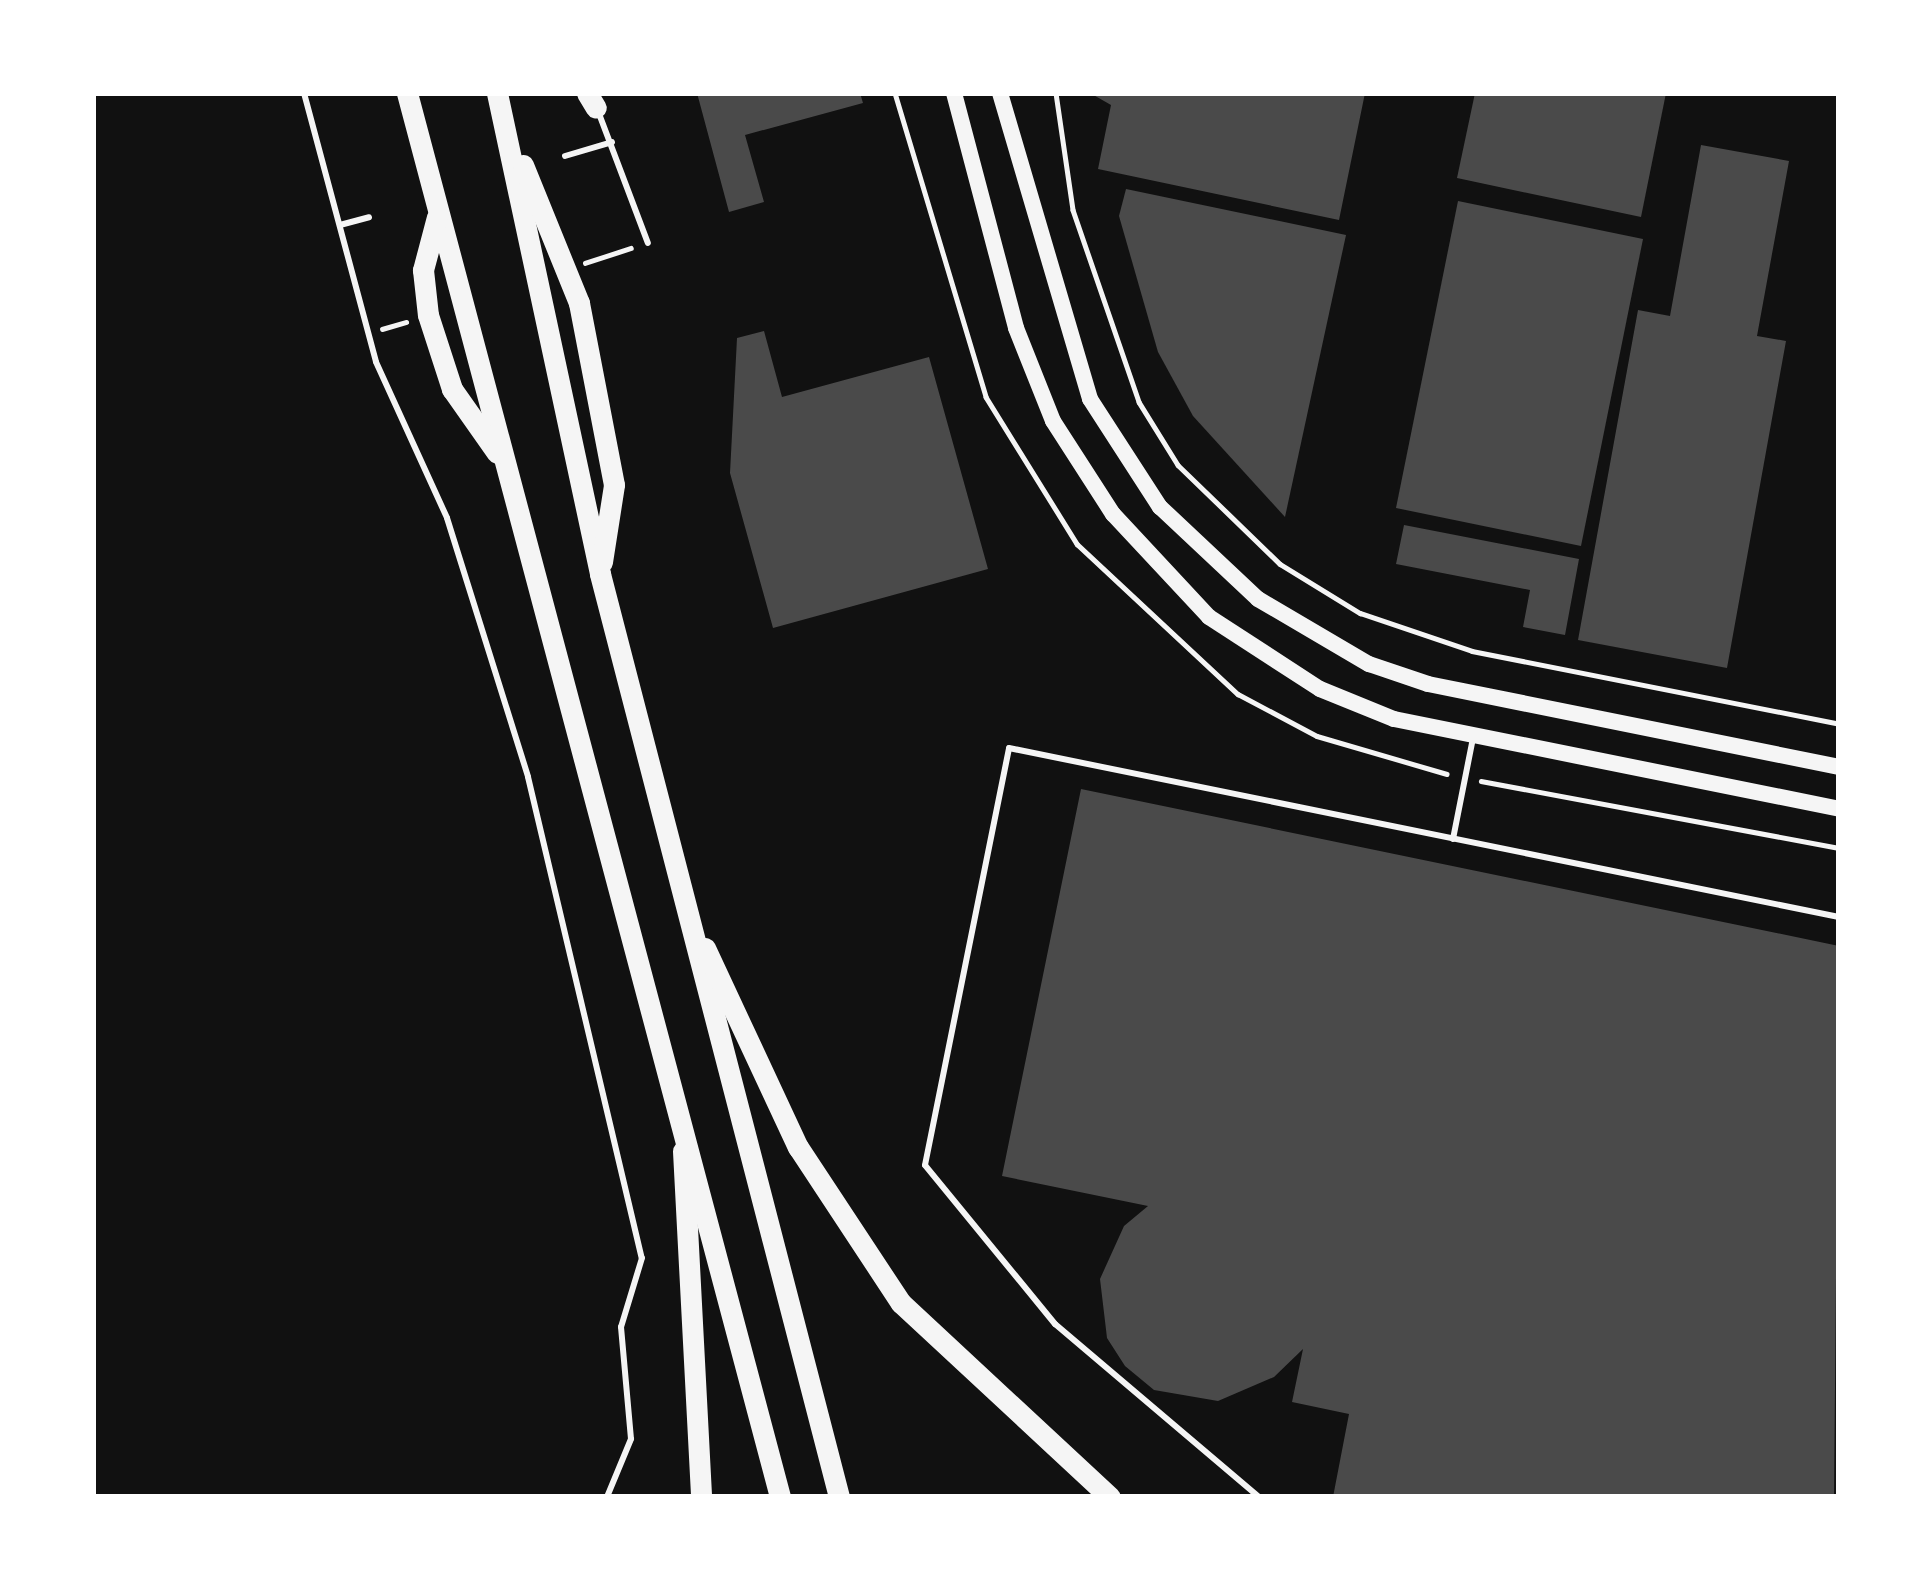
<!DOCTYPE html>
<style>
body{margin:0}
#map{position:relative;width:1932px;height:1590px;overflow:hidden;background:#111;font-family:Georgia,serif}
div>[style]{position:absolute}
.building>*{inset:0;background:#4a4a4a}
.path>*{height:4.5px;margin:-2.25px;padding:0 2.25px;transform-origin:2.25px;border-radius:2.25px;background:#f5f5f5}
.service>*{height:6px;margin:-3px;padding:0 3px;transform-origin:3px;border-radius:3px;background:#f5f5f5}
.tertiary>*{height:16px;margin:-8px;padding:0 8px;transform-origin:8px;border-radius:8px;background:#f5f5f5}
.primary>*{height:21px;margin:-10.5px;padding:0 10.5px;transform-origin:10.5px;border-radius:10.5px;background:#f5f5f5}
.trunk>*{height:21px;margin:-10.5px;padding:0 10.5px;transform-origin:10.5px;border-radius:10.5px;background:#f5f5f5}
span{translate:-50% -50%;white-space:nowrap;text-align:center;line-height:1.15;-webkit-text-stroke:9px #fff;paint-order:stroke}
.frame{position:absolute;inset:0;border:96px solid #fff;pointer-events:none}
</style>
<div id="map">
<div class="building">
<div style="clip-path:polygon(697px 93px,860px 93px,863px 103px,745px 135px,764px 202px,729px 212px)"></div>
<div style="clip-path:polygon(1090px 93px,1365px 93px,1339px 220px,1098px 169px,1111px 105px)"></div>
<div style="clip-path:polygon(1475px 93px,1666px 93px,1641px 217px,1457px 178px)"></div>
<div style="clip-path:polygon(1701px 145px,1789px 161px,1757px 336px,1786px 341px,1727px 668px,1578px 640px,1638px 310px,1670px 316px)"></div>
<div style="clip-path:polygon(1126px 189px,1346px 235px,1285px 517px,1193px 416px,1158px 352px,1119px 216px)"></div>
<div style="clip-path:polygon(1458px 201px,1643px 239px,1581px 546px,1396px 508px)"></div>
<div style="clip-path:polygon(764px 331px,782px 397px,929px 357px,988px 569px,773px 628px,730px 473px,737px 338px)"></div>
<div style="clip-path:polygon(1404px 525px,1579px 559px,1565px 635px,1523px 627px,1530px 590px,1396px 564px)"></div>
<div style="clip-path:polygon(1081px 789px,1839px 946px,1834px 1497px,1333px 1497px,1349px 1414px,1292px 1402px,1303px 1349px,1274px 1377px,1218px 1401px,1154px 1390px,1125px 1366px,1107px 1338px,1100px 1279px,1124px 1226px,1148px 1206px,1002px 1176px)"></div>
</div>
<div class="path">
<div style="left:895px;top:93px;width:317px;rotate:73.3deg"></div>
<div style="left:986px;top:397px;width:173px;rotate:58.2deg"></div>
<div style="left:1077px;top:544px;width:220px;rotate:43deg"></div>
<div style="left:1238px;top:694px;width:89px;rotate:28deg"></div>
<div style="left:1317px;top:736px;width:135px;rotate:16.3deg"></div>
<div style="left:1056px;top:93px;width:118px;rotate:81.7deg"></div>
<div style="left:1073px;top:210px;width:203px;rotate:71deg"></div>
<div style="left:1139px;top:402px;width:74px;rotate:58.2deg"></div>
<div style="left:1178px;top:465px;width:142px;rotate:44.1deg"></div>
<div style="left:1280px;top:564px;width:94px;rotate:31.5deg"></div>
<div style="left:1360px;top:613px;width:118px;rotate:18.7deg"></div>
<div style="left:1472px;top:651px;width:374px;rotate:11.2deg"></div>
<div style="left:585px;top:263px;width:48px;rotate:-18.1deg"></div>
<div style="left:382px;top:329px;width:25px;rotate:-16deg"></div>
<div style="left:1481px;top:781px;width:364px;rotate:10.6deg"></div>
</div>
<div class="service">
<div style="left:304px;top:93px;width:278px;rotate:75deg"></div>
<div style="left:376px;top:362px;width:171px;rotate:65.5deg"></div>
<div style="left:447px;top:518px;width:271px;rotate:72.6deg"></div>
<div style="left:528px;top:777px;width:494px;rotate:76.7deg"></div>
<div style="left:642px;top:1258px;width:72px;rotate:106.9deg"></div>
<div style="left:621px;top:1327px;width:112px;rotate:84.9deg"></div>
<div style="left:631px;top:1439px;width:63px;rotate:112.5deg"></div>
<div style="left:598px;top:111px;width:141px;rotate:69.3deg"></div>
<div style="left:565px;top:156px;width:49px;rotate:-16.6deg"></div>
<div style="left:340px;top:225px;width:30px;rotate:-15deg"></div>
<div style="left:1453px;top:839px;width:103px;rotate:-78.8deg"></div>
<div style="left:1259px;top:1497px;width:267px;rotate:-139.7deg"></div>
<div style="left:1055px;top:1324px;width:205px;rotate:-129.3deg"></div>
<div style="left:925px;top:1165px;width:425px;rotate:-78.6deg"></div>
<div style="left:1009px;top:748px;width:847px;rotate:11.51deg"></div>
</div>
<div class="tertiary">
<div style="left:954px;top:93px;width:243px;rotate:75.2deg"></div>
<div style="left:1016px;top:328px;width:100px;rotate:68.3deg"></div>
<div style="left:1053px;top:421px;width:111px;rotate:57.2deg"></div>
<div style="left:1113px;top:514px;width:141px;rotate:47deg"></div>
<div style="left:1209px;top:617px;width:132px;rotate:33deg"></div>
<div style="left:1320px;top:689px;width:80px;rotate:22.1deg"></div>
<div style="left:1394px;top:719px;width:454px;rotate:11.4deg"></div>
<div style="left:1000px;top:93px;width:319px;rotate:73.6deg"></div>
<div style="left:1090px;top:399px;width:129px;rotate:57.1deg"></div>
<div style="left:1160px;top:507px;width:134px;rotate:43.2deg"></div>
<div style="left:1258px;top:599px;width:129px;rotate:30.4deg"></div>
<div style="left:1369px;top:664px;width:62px;rotate:18.7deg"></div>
<div style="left:1428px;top:684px;width:419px;rotate:11.4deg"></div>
</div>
<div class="primary">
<div style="left:407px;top:93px;width:1453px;rotate:75.12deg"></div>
<div style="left:497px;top:93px;width:492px;rotate:77.9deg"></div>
<div style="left:600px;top:574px;width:953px;rotate:75.48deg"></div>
<div style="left:587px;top:93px;width:17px;rotate:59deg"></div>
<div style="left:523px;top:165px;width:149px;rotate:67.9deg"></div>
<div style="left:579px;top:303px;width:185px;rotate:79.1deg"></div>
<div style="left:614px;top:485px;width:78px;rotate:98.9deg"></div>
<div style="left:437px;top:217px;width:55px;rotate:104.8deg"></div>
<div style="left:423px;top:270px;width:45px;rotate:83.7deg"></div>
<div style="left:428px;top:315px;width:78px;rotate:72deg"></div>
<div style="left:452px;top:389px;width:78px;rotate:54.9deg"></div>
</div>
<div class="trunk">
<div style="left:705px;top:948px;width:220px;rotate:65deg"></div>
<div style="left:798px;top:1147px;width:187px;rotate:56.6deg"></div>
<div style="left:901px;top:1303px;width:285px;rotate:42.9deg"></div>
<div style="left:683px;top:1151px;width:346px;rotate:87deg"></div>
</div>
<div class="frame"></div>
</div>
